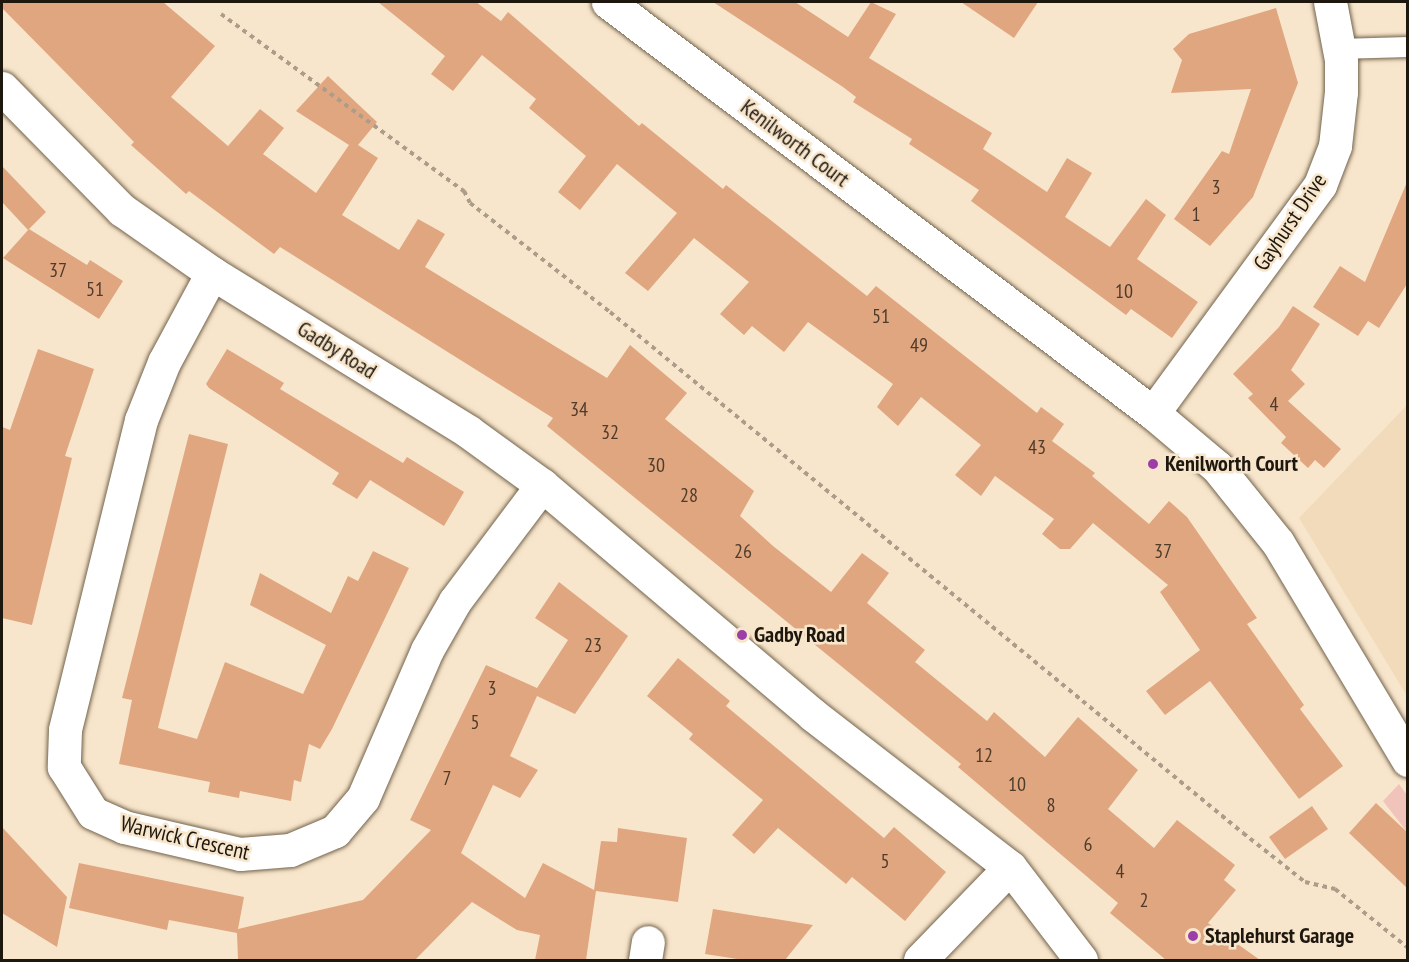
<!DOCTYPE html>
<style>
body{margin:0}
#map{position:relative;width:1409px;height:962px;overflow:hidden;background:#f8e6cc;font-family:"PT Sans Narrow",sans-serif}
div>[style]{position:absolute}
.built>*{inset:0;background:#f2dbbb}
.green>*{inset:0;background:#f0c4bb}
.building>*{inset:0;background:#e0a680}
.path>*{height:4px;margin-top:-2px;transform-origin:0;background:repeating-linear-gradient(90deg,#ab9d89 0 4.5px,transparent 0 9px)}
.roads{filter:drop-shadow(0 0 2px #73634c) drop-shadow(0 0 2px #73634c)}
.lane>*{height:20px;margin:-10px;padding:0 10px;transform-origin:10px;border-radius:10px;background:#fff}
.street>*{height:33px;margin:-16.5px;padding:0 16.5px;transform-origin:16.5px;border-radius:16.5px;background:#fff}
.dots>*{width:16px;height:16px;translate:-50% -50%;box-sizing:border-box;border:3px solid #f8e6cc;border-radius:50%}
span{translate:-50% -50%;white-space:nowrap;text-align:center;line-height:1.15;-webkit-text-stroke:5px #f8e6cc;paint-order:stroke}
.number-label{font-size:20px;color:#4e3b2a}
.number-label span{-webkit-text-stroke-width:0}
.street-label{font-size:22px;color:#1d170e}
.poi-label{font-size:22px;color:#1d170e;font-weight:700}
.left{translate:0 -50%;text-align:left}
.frame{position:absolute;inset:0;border:3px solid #1d170e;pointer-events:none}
</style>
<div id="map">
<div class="built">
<div style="clip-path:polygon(1407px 405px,1407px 696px,1299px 518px)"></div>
</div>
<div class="green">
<div style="clip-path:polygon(1399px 784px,1407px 795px,1407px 832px,1383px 801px)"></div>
</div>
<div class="building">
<div style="clip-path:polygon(2px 2px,163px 2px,215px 46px,171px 97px,228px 146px,260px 109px,284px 128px,263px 154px,316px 193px,349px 145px,296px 111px,328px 76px,377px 122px,358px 145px,378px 158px,342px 215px,399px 250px,418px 219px,445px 234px,425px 267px,607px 378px,630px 345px,687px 393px,665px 419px,754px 491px,740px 516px,773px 546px,831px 592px,862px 553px,889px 573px,867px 603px,925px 650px,915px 662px,987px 721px,994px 712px,1045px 757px,1078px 717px,1138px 770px,1108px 809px,1154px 848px,1177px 820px,1235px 865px,1224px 880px,1236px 890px,1208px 923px,1260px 960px,1166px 960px,1110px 913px,1118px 903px,958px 767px,961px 764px,547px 426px,553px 418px,280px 247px,274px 254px,189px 191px,186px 194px,131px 145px,134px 142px,2px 8px)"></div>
<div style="clip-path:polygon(378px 2px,476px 2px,501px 21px,508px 12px,639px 126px,642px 123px,723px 189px,726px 185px,867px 296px,876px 286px,1037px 413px,1041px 407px,1064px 424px,1052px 441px,1095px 473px,1092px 476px,1149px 524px,1169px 501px,1187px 517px,1257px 618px,1247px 624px,1304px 705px,1300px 709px,1343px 766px,1299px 799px,1210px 681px,1165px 715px,1146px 691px,1200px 650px,1160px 592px,1168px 585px,1093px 523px,1070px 549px,1060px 549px,1042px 534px,1054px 519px,995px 476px,981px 496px,955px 475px,981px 445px,921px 397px,898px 426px,877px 407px,893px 384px,808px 322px,784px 352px,752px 326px,744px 335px,720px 314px,749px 282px,694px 238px,648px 291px,625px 273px,677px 213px,617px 164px,580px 210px,558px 192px,586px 156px,529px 108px,536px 99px,482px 55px,453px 91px,431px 74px,445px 56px)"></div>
<div style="clip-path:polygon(713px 2px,795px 2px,848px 37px,871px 2px,896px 14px,869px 58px,992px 133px,983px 149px,1047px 192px,1067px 158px,1092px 173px,1065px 217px,1110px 247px,1146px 199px,1166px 215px,1137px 259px,1198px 302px,1172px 338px,1131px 309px,1126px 315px,971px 201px,979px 190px,909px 144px,912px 139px,853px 102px,856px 97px,843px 87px)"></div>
<div style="clip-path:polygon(961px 2px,1038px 2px,1014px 38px)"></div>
<div style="clip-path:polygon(1276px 8px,1298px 83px,1253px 197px,1210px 246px,1174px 219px,1222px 151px,1229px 154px,1251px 89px,1171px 93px,1182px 60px,1173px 49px,1189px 34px)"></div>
<div style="clip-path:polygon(2px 166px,46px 212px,28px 230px,2px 202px)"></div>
<div style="clip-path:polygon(1407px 182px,1407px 284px,1379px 328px,1368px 321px,1358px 336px,1313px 307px,1340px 266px,1365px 282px)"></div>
<div style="clip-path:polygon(29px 229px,87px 265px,90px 260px,123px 281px,99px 319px,3px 258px)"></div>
<div style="clip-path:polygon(1293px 306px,1320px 324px,1291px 370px,1305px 384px,1288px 401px,1341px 449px,1324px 468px,1315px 460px,1308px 468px,1281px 443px,1286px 437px,1248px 398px,1253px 394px,1233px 374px,1279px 327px)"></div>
<div style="clip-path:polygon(38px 349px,94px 369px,65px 456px,72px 458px,32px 625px,2px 618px,2px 427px,10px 430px)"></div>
<div style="clip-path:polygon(227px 349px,284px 383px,280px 389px,403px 463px,407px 457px,464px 492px,444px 526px,370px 480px,357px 499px,332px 484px,339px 473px,209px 388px,206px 384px)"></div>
<div style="clip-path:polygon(189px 434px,228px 444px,158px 728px,197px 739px,225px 662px,303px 694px,326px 645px,250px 605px,260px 573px,331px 613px,348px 576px,358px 581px,373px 551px,409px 568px,332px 729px,320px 749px,309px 744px,301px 782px,294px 780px,291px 801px,240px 791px,239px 798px,208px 792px,210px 782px,119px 764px,132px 700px,122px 698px)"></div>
<div style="clip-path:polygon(559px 582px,628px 636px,575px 714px,537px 696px,510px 756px,538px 770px,520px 798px,493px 785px,461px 853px,525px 898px,543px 863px,594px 890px,601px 841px,617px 842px,618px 828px,687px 838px,678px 902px,596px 891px,586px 960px,535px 960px,540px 935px,517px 930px,472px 902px,415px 960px,238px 960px,237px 933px,169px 920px,167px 930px,69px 908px,79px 863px,244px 897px,238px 929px,363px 900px,431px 830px,410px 820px,486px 665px,537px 688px,568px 640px,535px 618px)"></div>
<div style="clip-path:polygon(678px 658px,730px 701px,726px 706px,884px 838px,894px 827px,946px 872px,905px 921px,852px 877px,846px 884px,778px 828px,754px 854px,732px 835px,763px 800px,689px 739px,693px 734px,647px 696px)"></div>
<div style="clip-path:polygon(1376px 803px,1407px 832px,1407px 888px,1349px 833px)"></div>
<div style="clip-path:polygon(1312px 806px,1328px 829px,1285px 859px,1269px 837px)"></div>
<div style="clip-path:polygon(2px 827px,67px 897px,57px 947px,2px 913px)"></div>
<div style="clip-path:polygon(713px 909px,813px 925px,785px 960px,744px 960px,705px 954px)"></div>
</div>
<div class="path">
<div style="left:221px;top:14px;width:301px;rotate:36.1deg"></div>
<div style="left:464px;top:191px;width:13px;rotate:63deg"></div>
<div style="left:470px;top:203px;width:177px;rotate:37.9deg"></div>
<div style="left:610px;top:312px;width:820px;rotate:39.46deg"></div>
<div style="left:1243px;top:833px;width:79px;rotate:38.3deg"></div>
<div style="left:1305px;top:882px;width:31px;rotate:13deg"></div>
<div style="left:1335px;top:889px;width:94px;rotate:38.9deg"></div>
</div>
<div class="roads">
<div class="lane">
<div style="left:1339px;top:49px;width:69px;rotate:-1.7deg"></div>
</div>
<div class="street">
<div style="left:608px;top:2px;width:683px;rotate:37.02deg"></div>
<div style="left:1153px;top:413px;width:84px;rotate:40.2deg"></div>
<div style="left:1217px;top:467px;width:97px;rotate:51.2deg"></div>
<div style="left:1278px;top:543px;width:253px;rotate:59.1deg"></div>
<div style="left:2px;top:88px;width:171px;rotate:45.5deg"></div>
<div style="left:122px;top:210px;width:110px;rotate:35deg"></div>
<div style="left:212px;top:273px;width:302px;rotate:31.7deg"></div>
<div style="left:469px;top:432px;width:90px;rotate:36deg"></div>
<div style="left:542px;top:485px;width:355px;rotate:40.3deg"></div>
<div style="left:813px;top:715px;width:249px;rotate:37.7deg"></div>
<div style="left:1010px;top:867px;width:117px;rotate:52.6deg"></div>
<div style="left:212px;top:273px;width:101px;rotate:118.3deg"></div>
<div style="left:164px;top:362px;width:62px;rotate:111.6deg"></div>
<div style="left:141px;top:420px;width:319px;rotate:103.8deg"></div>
<div style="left:65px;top:730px;width:37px;rotate:92deg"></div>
<div style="left:64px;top:767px;width:54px;rotate:57.8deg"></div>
<div style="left:93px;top:813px;width:34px;rotate:24deg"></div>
<div style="left:124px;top:827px;width:119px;rotate:13.1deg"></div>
<div style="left:240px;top:854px;width:50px;rotate:-4.6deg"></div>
<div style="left:290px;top:850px;width:49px;rotate:-22.9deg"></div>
<div style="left:335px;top:831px;width:43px;rotate:-49.7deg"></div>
<div style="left:363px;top:798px;width:161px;rotate:-66.6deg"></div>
<div style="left:427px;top:650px;width:56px;rotate:-60.3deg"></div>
<div style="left:455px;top:601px;width:145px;rotate:-53.1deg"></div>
<div style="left:1153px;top:413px;width:283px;rotate:-53.8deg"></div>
<div style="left:1320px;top:185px;width:42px;rotate:-69deg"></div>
<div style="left:1335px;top:146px;width:54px;rotate:-83.7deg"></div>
<div style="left:1341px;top:92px;width:32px;rotate:-90deg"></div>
<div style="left:1341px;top:60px;width:59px;rotate:-100.7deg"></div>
<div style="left:645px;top:960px;width:18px;rotate:-81deg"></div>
<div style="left:920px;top:960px;width:129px;rotate:-45.9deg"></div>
</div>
</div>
<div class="dots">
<div style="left:1153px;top:464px;background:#9c3ea7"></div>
<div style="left:742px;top:635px;background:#9c3ea7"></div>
<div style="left:1193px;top:936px;background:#9c3ea7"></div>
</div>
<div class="number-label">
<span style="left:1216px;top:187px">3</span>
<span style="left:1196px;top:214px">1</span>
<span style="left:58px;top:270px">37</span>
<span style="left:95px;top:289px">51</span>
<span style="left:1124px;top:291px">10</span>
<span style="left:881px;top:316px">51</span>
<span style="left:919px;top:345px">49</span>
<span style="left:1274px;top:404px">4</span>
<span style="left:579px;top:409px">34</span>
<span style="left:610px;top:432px">32</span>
<span style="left:1037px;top:447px">43</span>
<span style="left:656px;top:465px">30</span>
<span style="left:689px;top:495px">28</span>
<span style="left:743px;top:551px">26</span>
<span style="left:1163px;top:551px">37</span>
<span style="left:593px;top:645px">23</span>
<span style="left:492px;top:688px">3</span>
<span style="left:475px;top:722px">5</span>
<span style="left:984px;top:755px">12</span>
<span style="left:447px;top:778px">7</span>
<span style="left:1017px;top:784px">10</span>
<span style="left:1051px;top:805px">8</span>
<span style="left:1088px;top:844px">6</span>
<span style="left:885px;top:861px">5</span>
<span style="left:1120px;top:871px">4</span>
<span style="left:1144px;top:900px">2</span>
</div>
<div class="street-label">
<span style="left:795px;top:143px;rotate:37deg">Kenilworth Court</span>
<span style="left:1290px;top:222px;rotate:-56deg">Gayhurst Drive</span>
<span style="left:337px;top:350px;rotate:32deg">Gadby Road</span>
<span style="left:185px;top:838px;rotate:13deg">Warwick Crescent</span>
</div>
<div class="poi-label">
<span class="left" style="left:1165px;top:464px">Kenilworth Court</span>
<span class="left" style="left:754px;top:635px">Gadby Road</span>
<span class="left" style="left:1205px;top:936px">Staplehurst Garage</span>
</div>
<div class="frame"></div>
</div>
